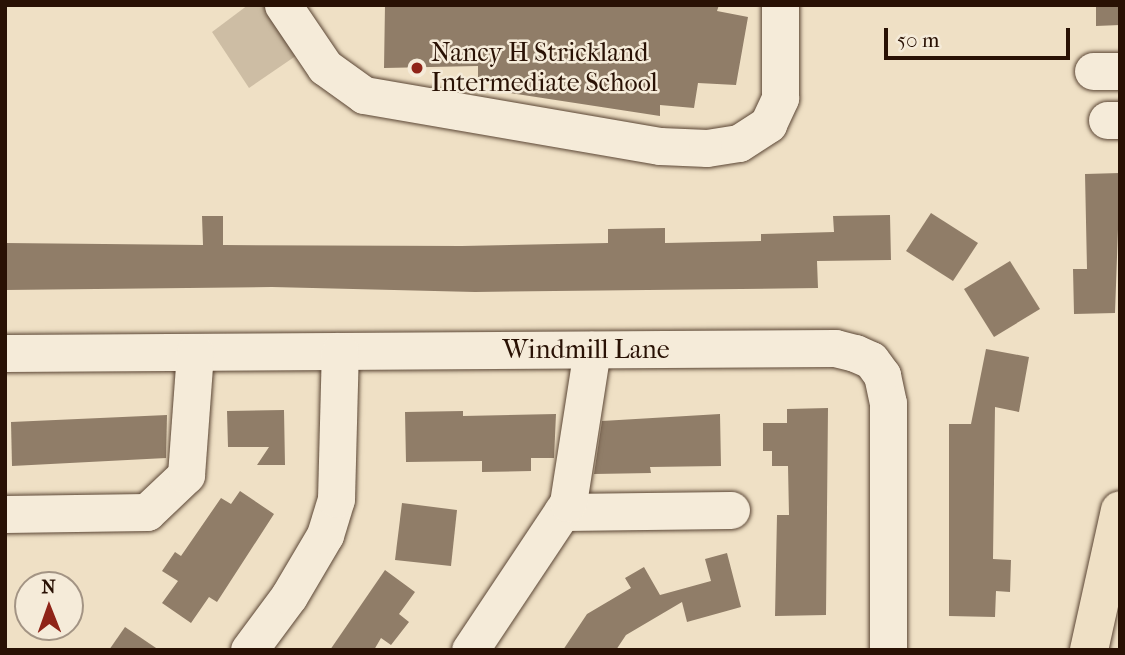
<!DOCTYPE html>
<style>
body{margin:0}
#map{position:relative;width:1125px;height:655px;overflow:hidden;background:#efe0c5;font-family:"IM FELL French Canon",serif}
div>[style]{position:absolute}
.green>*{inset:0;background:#cdbda4}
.building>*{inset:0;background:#907d68}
.roads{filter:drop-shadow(0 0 2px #5a4534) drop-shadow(0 0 2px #5a4534)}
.minor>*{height:37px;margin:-18.5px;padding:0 18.5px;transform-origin:18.5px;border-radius:18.5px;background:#f5ebd9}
.major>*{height:38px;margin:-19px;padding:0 19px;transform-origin:19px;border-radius:19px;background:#efe0c5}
.dots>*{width:19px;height:19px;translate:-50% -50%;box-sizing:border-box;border:4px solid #f5ebd9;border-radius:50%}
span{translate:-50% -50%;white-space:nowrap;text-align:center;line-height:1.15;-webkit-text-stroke:5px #f5ebd9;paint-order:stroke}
.poi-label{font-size:26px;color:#291104}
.left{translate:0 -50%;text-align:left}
.street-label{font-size:26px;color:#291104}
.frame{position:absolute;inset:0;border:7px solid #291104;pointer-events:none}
.north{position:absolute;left:14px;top:571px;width:70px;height:70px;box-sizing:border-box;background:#f5ebd9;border:2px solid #a39484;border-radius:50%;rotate:359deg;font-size:19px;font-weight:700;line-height:28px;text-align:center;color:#291104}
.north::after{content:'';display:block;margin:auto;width:24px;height:32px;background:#8f2418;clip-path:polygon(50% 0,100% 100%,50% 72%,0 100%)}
.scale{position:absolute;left:884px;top:28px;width:186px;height:32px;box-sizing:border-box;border:4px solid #291104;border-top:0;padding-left:9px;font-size:21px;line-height:24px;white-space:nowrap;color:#291104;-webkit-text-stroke:5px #f5ebd9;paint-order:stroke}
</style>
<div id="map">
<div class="green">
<div style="clip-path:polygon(248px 5px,269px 5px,303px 51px,249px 88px,212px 32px)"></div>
</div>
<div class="building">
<div style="clip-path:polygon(385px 5px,719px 5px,717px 11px,748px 17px,736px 85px,698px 83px,694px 108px,660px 105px,660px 116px,510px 93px,511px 80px,478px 81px,478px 66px,384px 68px)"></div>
<div style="clip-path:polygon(1096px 5px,1120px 5px,1120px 25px,1096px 26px)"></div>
<div style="clip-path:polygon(1120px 173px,1115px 313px,1074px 314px,1073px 269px,1087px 269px,1085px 174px)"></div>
<div style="clip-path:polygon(931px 213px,978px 243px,953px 281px,906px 251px)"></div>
<div style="clip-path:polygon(890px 215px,891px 260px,817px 261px,818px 288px,475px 292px,272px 287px,5px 290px,5px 243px,203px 245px,202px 216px,223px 216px,223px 245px,462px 246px,608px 243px,608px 229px,665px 228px,665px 243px,761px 241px,761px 234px,834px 232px,833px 216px)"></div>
<div style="clip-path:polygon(1010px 261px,1040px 309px,994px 337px,964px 289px)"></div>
<div style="clip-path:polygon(986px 349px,1029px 357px,1019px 412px,995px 407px,993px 559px,1011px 560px,1010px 592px,996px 591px,995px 617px,949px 616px,949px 424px,971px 424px)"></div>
<div style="clip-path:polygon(828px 408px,826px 615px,775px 616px,777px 515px,789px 515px,788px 466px,772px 466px,772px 451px,763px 451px,763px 423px,787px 423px,787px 409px)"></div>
<div style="clip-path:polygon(284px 410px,285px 465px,257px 465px,269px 447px,228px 447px,227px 411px)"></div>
<div style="clip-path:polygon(463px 411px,463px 416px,556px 414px,554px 458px,531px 458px,531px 471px,482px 472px,482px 461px,406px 462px,405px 412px)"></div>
<div style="clip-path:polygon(720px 414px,721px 466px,650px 467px,651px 473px,594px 474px,602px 421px)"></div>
<div style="clip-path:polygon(167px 415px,166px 458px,12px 466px,11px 422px)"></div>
<div style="clip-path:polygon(240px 491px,274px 514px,217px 602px,209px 597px,191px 623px,162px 603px,178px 581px,162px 571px,175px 552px,181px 556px,221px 498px,231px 504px)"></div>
<div style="clip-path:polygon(402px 503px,457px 510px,451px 566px,395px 560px)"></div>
<div style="clip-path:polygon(727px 553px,741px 607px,687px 622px,682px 602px,626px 635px,616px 650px,563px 650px,587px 614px,631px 588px,625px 578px,644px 567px,660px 595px,711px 581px,705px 559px)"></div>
<div style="clip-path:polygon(385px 570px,415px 592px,399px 614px,409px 622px,391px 645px,381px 638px,374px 650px,330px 650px)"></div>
<div style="clip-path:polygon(125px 627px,159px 650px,109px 650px)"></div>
</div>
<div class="roads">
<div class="minor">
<div style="left:283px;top:5px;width:75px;rotate:55.9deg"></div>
<div style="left:325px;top:67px;width:48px;rotate:35.7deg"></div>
<div style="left:364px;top:95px;width:300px;rotate:9.8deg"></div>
<div style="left:660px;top:146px;width:47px;rotate:2.4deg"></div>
<div style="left:707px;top:148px;width:32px;rotate:-9deg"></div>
<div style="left:739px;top:143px;width:35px;rotate:-33deg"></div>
<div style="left:768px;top:124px;width:29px;rotate:-65deg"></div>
<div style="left:780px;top:98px;width:93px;rotate:-90deg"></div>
<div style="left:1093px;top:71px;width:27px"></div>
<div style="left:1107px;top:120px;width:13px"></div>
<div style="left:5px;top:353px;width:830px;rotate:-0.35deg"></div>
<div style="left:835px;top:348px;width:21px;rotate:14deg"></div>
<div style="left:855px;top:353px;width:17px;rotate:24deg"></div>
<div style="left:871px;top:360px;width:19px;rotate:54deg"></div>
<div style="left:882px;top:375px;width:29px;rotate:78deg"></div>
<div style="left:888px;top:403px;width:247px;rotate:90deg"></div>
<div style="left:562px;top:512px;width:169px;rotate:-0.7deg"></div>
<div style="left:5px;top:514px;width:142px;rotate:-0.8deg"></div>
<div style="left:147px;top:512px;width:54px;rotate:-43.5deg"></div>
<div style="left:186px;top:475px;width:123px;rotate:-85.8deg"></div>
<div style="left:249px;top:650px;width:67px;rotate:-53.5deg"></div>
<div style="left:289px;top:596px;width:71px;rotate:-59.5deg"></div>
<div style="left:325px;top:535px;width:38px;rotate:-73deg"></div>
<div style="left:336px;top:499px;width:148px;rotate:-88.5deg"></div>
<div style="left:470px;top:650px;width:177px;rotate:-56.3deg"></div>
<div style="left:568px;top:503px;width:155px;rotate:-81.1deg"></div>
</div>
<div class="major">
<div style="left:1089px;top:650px;width:143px;rotate:-77.5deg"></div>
</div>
</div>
<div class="dots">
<div style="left:417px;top:68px;background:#8f2418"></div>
</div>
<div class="poi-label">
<span class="left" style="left:431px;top:68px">Nancy H Strickland<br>Intermediate School</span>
</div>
<div class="street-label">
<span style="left:586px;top:350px">Windmill Lane</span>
</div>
<div class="frame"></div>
<div class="north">N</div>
<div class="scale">50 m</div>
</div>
